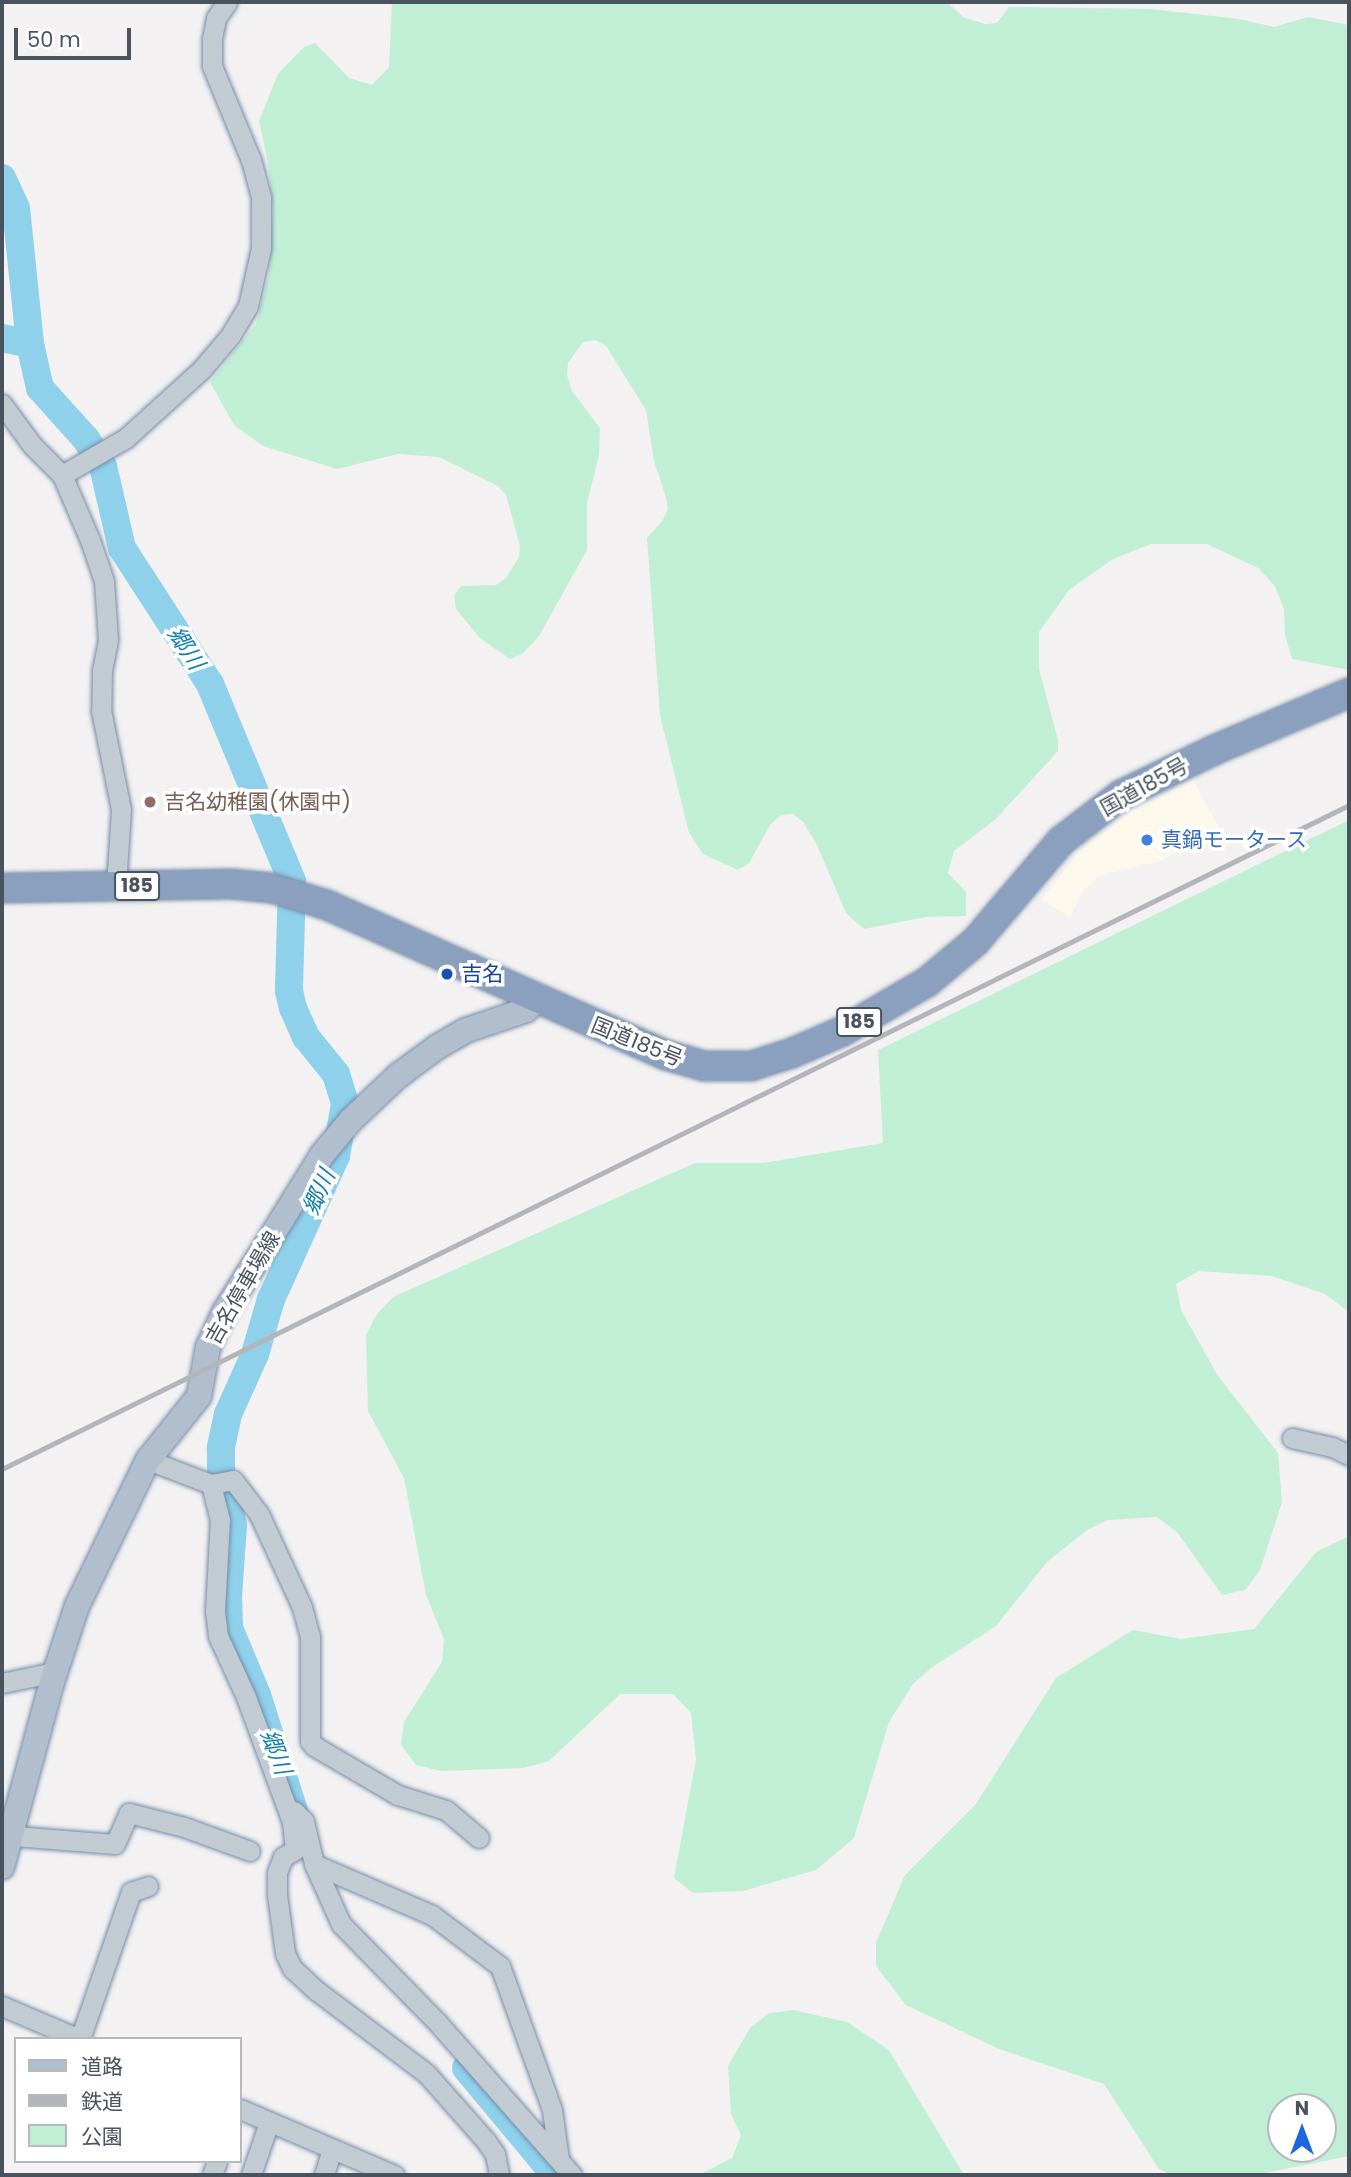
<!DOCTYPE html>
<meta charset="utf-8">
<style>
body{margin:0}
#map{position:relative;width:1351px;height:2177px;overflow:hidden;background:#f3f1f1;font-family:Poppins,"Noto Sans JP",sans-serif}
div>[style]{position:absolute}
.commercial>*{inset:0;background:#fcf8ec}
.green>*{inset:0;background:#c1efd6}
.river>*{height:28px;margin:-14px;padding:0 14px;transform-origin:14px;border-radius:14px;background:#8fd1ea}
.roads{filter:drop-shadow(0 0 2px #758baa) drop-shadow(0 0 2px #758baa)}
.minor>*{height:19px;margin:-9.5px;padding:0 9.5px;transform-origin:9.5px;border-radius:9.5px;background:#c2cad2}
.major>*{height:24px;margin:-12px;padding:0 12px;transform-origin:12px;border-radius:12px;background:#b1bece}
.highway>*{height:28px;margin:-14px;padding:0 14px;transform-origin:14px;border-radius:14px;background:#8aa0be}
.rail>*{height:4.5px;margin:-2.25px;padding:0 2.25px;transform-origin:2.25px;border-radius:2.25px;background:#b3b5bb}
.dots>*{width:19px;height:19px;translate:-50% -50%;box-sizing:border-box;border:4px solid #fff;border-radius:50%}
span{translate:-50% -50%;white-space:nowrap;text-align:center;line-height:1.15;-webkit-text-stroke:7px #fff;paint-order:stroke}
.shield-label span{padding:2px 5px;background:#fff;border:2px solid;border-radius:5px;-webkit-text-stroke-width:0}
.shield-label{font-size:19px;color:#49535e;font-weight:700}
.street-label{font-size:21px;color:#49535e}
.education-label{font-size:21px;color:#785e54}
.left{translate:0 -50%;text-align:left}
.shop-label{font-size:21px;color:#366cbe}
.transit-label{font-size:21px;color:#164399}
.water-label{font-size:23px;color:#107faa;font-style:italic}
.frame{position:absolute;inset:0;border:4px solid #49535e;pointer-events:none}
.legend{position:absolute;left:14px;top:2037px;width:228px;height:126px;box-sizing:border-box;background:#fff;border:2px solid #b6babf;margin:0;padding:9px 12px;list-style:none;font-size:21px;color:#49535e}
.legend li{display:flex;align-items:center;gap:14px;height:35px}
.legend b{width:35px;border:2px solid #b6babf}
.north{position:absolute;left:1267px;top:2093px;width:70px;height:70px;box-sizing:border-box;background:#fff;border:2px solid #b6babf;border-radius:50%;rotate:0deg;font-size:19px;font-weight:700;line-height:28px;text-align:center;color:#49535e}
.north::after{content:'';display:block;margin:auto;width:24px;height:32px;background:#1e66e0;clip-path:polygon(50% 0,100% 100%,50% 72%,0 100%)}
.scale{position:absolute;left:14px;top:28px;width:117px;height:32px;box-sizing:border-box;border:4px solid #49535e;border-top:0;padding-left:9px;font-size:21px;line-height:24px;white-space:nowrap;color:#49535e;-webkit-text-stroke:5px #fff;paint-order:stroke}
</style>
<div id="map">
<div class="commercial">
<div style="clip-path:polygon(1193px 780px,1220px 829px,1160px 861px,1099px 876px,1084px 890px,1070px 917px,1041px 900px,1080px 851px,1131px 812px)"></div>
</div>
<div class="green">
<div style="clip-path:polygon(392px 2px,947px 2px,963px 17px,985px 24px,997px 23px,1009px 7px,1151px 9px,1239px 19px,1274px 27px,1308px 17px,1349px 25px,1349px 670px,1292px 659px,1285px 635px,1284px 609px,1275px 586px,1258px 568px,1207px 544px,1151px 544px,1113px 559px,1069px 590px,1039px 632px,1039px 669px,1058px 740px,1058px 751px,996px 819px,954px 851px,948px 873px,966px 892px,966px 916px,926px 917px,864px 929px,846px 913px,816px 843px,803px 822px,793px 814px,781px 815px,770px 825px,749px 863px,738px 870px,703px 854px,689px 833px,660px 715px,647px 538px,663px 520px,668px 509px,666px 497px,654px 461px,646px 410px,606px 346px,595px 340px,583px 342px,568px 363px,567px 375px,572px 391px,600px 428px,599px 455px,587px 503px,587px 550px,539px 636px,522px 654px,510px 659px,480px 638px,456px 609px,454px 596px,461px 586px,496px 585px,506px 578px,519px 557px,520px 546px,506px 495px,498px 486px,439px 457px,398px 454px,337px 469px,263px 446px,234px 425px,210px 382px,256px 324px,269px 275px,273px 207px,267px 157px,259px 121px,278px 74px,304px 47px,315px 43px,349px 78px,372px 85px,389px 67px)"></div>
<div style="clip-path:polygon(1349px 820px,1349px 1312px,1325px 1294px,1272px 1276px,1199px 1271px,1176px 1284px,1181px 1310px,1218px 1376px,1278px 1453px,1282px 1502px,1260px 1570px,1245px 1590px,1222px 1595px,1177px 1532px,1157px 1517px,1108px 1520px,1087px 1530px,1047px 1562px,996px 1626px,931px 1668px,913px 1684px,889px 1722px,854px 1838px,816px 1870px,743px 1891px,693px 1893px,674px 1878px,696px 1759px,691px 1713px,673px 1694px,620px 1694px,549px 1761px,523px 1768px,441px 1771px,416px 1765px,401px 1745px,404px 1722px,442px 1662px,444px 1639px,426px 1595px,404px 1478px,368px 1411px,366px 1335px,377px 1314px,393px 1297px,695px 1163px,763px 1163px,883px 1143px,878px 1050px)"></div>
<div style="clip-path:polygon(evenodd,1349px 1536px,1349px 2156px,1255px 2175px,1172px 2175px,1159px 2169px,1104px 2084px,999px 2049px,906px 2005px,876px 1966px,876px 1943px,905px 1875px,976px 1804px,1056px 1678px,1133px 1630px,1181px 1639px,1254px 1629px,1316px 1552px,1349px 1536px,1281px 2107px,1323px 2107px,1323px 2149px,1281px 2149px,1281px 2107px)"></div>
<div style="clip-path:polygon(793px 2010px,847px 2022px,889px 2050px,964px 2175px,699px 2175px,732px 2158px,741px 2135px,731px 2114px,728px 2066px,750px 2028px,769px 2013px)"></div>
</div>
<div class="river">
<div style="left:2px;top:178px;width:33px;rotate:65deg"></div>
<div style="left:16px;top:208px;width:137px;rotate:84.1deg"></div>
<div style="left:30px;top:344px;width:45px;rotate:77.2deg"></div>
<div style="left:40px;top:388px;width:69px;rotate:48deg"></div>
<div style="left:86px;top:439px;width:32px;rotate:58deg"></div>
<div style="left:103px;top:466px;width:84px;rotate:77deg"></div>
<div style="left:122px;top:548px;width:162px;rotate:57.1deg"></div>
<div style="left:210px;top:684px;width:213px;rotate:67.4deg"></div>
<div style="left:292px;top:881px;width:110px;rotate:91.6deg"></div>
<div style="left:289px;top:991px;width:17px;rotate:77deg"></div>
<div style="left:293px;top:1008px;width:32px;rotate:66deg"></div>
<div style="left:306px;top:1037px;width:48px;rotate:51deg"></div>
<div style="left:336px;top:1074px;width:30px;rotate:73deg"></div>
<div style="left:345px;top:1103px;width:54px;rotate:99.6deg"></div>
<div style="left:336px;top:1156px;width:157px;rotate:114.4deg"></div>
<div style="left:271px;top:1299px;width:57px;rotate:106.2deg"></div>
<div style="left:255px;top:1354px;width:66px;rotate:114.2deg"></div>
<div style="left:228px;top:1414px;width:35px;rotate:102deg"></div>
<div style="left:221px;top:1448px;width:25px;rotate:90deg"></div>
<div style="left:221px;top:1473px;width:53px;rotate:77deg"></div>
<div style="left:233px;top:1525px;width:72px;rotate:94deg"></div>
<div style="left:228px;top:1597px;width:31px;rotate:88deg"></div>
<div style="left:229px;top:1628px;width:73px;rotate:67.3deg"></div>
<div style="left:257px;top:1695px;width:122px;rotate:72.3deg"></div>
<div style="left:2px;top:338px;width:29px;rotate:12deg"></div>
<div style="left:466px;top:2068px;width:139px;rotate:50.2deg"></div>
</div>
<div class="roads">
<div class="minor">
<div style="left:2px;top:404px;width:51px;rotate:53.8deg"></div>
<div style="left:32px;top:445px;width:42px;rotate:45deg"></div>
<div style="left:62px;top:475px;width:71px;rotate:66.7deg"></div>
<div style="left:90px;top:540px;width:43px;rotate:71.1deg"></div>
<div style="left:104px;top:581px;width:59px;rotate:86.1deg"></div>
<div style="left:108px;top:640px;width:32px;rotate:101deg"></div>
<div style="left:102px;top:671px;width:39px;rotate:91deg"></div>
<div style="left:101px;top:710px;width:101px;rotate:78.6deg"></div>
<div style="left:121px;top:809px;width:77px;rotate:93.7deg"></div>
<div style="left:62px;top:475px;width:74px;rotate:-30deg"></div>
<div style="left:126px;top:438px;width:103px;rotate:-42.2deg"></div>
<div style="left:202px;top:369px;width:43px;rotate:-49.7deg"></div>
<div style="left:230px;top:336px;width:35px;rotate:-59deg"></div>
<div style="left:248px;top:306px;width:59px;rotate:-77.4deg"></div>
<div style="left:261px;top:248px;width:51px;rotate:-90deg"></div>
<div style="left:261px;top:197px;width:38px;rotate:-105deg"></div>
<div style="left:251px;top:160px;width:102px;rotate:-112.5deg"></div>
<div style="left:212px;top:66px;width:27px;rotate:-90deg"></div>
<div style="left:212px;top:39px;width:21px;rotate:-79deg"></div>
<div style="left:216px;top:18px;width:19px;rotate:-55deg"></div>
<div style="left:1292px;top:1438px;width:41px;rotate:12.7deg"></div>
<div style="left:1332px;top:1447px;width:19px;rotate:25deg"></div>
<div style="left:148px;top:1460px;width:67px;rotate:20.9deg"></div>
<div style="left:211px;top:1484px;width:22px;rotate:-10deg"></div>
<div style="left:233px;top:1480px;width:43px;rotate:52.6deg"></div>
<div style="left:259px;top:1514px;width:102px;rotate:65.2deg"></div>
<div style="left:302px;top:1607px;width:30px;rotate:75deg"></div>
<div style="left:310px;top:1636px;width:105px;rotate:90deg"></div>
<div style="left:310px;top:1741px;width:6px;rotate:51deg"></div>
<div style="left:314px;top:1746px;width:97px;rotate:30.3deg"></div>
<div style="left:398px;top:1795px;width:50px;rotate:17.4deg"></div>
<div style="left:446px;top:1810px;width:43px;rotate:40.3deg"></div>
<div style="left:211px;top:1484px;width:36px;rotate:76deg"></div>
<div style="left:220px;top:1519px;width:92px;rotate:93.1deg"></div>
<div style="left:215px;top:1611px;width:25px;rotate:83deg"></div>
<div style="left:218px;top:1636px;width:67px;rotate:65.3deg"></div>
<div style="left:246px;top:1697px;width:133px;rotate:69.8deg"></div>
<div style="left:292px;top:1822px;width:28px;rotate:84deg"></div>
<div style="left:295px;top:1850px;width:14px;rotate:150deg"></div>
<div style="left:283px;top:1857px;width:17px;rotate:111deg"></div>
<div style="left:277px;top:1873px;width:22px;rotate:90deg"></div>
<div style="left:277px;top:1895px;width:59px;rotate:82.1deg"></div>
<div style="left:285px;top:1953px;width:17px;rotate:65deg"></div>
<div style="left:292px;top:1968px;width:34px;rotate:43deg"></div>
<div style="left:317px;top:1991px;width:136px;rotate:37deg"></div>
<div style="left:426px;top:2073px;width:91px;rotate:48.6deg"></div>
<div style="left:486px;top:2141px;width:16px;rotate:55deg"></div>
<div style="left:495px;top:2154px;width:21px;rotate:79deg"></div>
<div style="left:2px;top:1683px;width:54px;rotate:-11.7deg"></div>
<div style="left:294px;top:1811px;width:14px;rotate:45deg"></div>
<div style="left:304px;top:1821px;width:44px;rotate:76.9deg"></div>
<div style="left:314px;top:1864px;width:66px;rotate:65.8deg"></div>
<div style="left:341px;top:1924px;width:137px;rotate:45.6deg"></div>
<div style="left:437px;top:2022px;width:204px;rotate:48.6deg"></div>
<div style="left:2px;top:1835px;width:113px;rotate:4.6deg"></div>
<div style="left:115px;top:1844px;width:34px;rotate:-66deg"></div>
<div style="left:129px;top:1813px;width:57px;rotate:14.3deg"></div>
<div style="left:184px;top:1827px;width:70px;rotate:20deg"></div>
<div style="left:314px;top:1864px;width:129px;rotate:23.4deg"></div>
<div style="left:432px;top:1915px;width:85px;rotate:36.9deg"></div>
<div style="left:500px;top:1966px;width:153px;rotate:70.1deg"></div>
<div style="left:552px;top:2110px;width:49px;rotate:81.9deg"></div>
<div style="left:2px;top:2006px;width:84px;rotate:23.2deg"></div>
<div style="left:80px;top:2039px;width:156px;rotate:-70.9deg"></div>
<div style="left:131px;top:1892px;width:18px;rotate:-19deg"></div>
<div style="left:240px;top:2109px;width:168px;rotate:23.2deg"></div>
<div style="left:212px;top:2175px;width:15px;rotate:-70deg"></div>
<div style="left:251px;top:2175px;width:56px;rotate:-71.2deg"></div>
<div style="left:324px;top:2175px;width:28px;rotate:-73deg"></div>
</div>
<div class="major">
<div style="left:2px;top:1867px;width:192px;rotate:-74.9deg"></div>
<div style="left:52px;top:1682px;width:80px;rotate:-71.8deg"></div>
<div style="left:77px;top:1606px;width:162px;rotate:-64.1deg"></div>
<div style="left:148px;top:1460px;width:82px;rotate:-51.4deg"></div>
<div style="left:199px;top:1396px;width:50px;rotate:-79.6deg"></div>
<div style="left:208px;top:1347px;width:40px;rotate:-65deg"></div>
<div style="left:225px;top:1311px;width:184px;rotate:-58.1deg"></div>
<div style="left:322px;top:1155px;width:45px;rotate:-50.4deg"></div>
<div style="left:351px;top:1120px;width:66px;rotate:-43.2deg"></div>
<div style="left:399px;top:1075px;width:47px;rotate:-36.4deg"></div>
<div style="left:437px;top:1047px;width:34px;rotate:-30deg"></div>
<div style="left:467px;top:1030px;width:62px;rotate:-18.7deg"></div>
<div style="left:526px;top:1010px;width:16px;rotate:-45deg"></div>
</div>
<div class="highway">
<div style="left:2px;top:888px;width:229px;rotate:-1deg"></div>
<div style="left:231px;top:884px;width:41px;rotate:5.6deg"></div>
<div style="left:272px;top:888px;width:58px;rotate:17.2deg"></div>
<div style="left:327px;top:905px;width:371px;rotate:23.9deg"></div>
<div style="left:666px;top:1055px;width:40px;rotate:16deg"></div>
<div style="left:704px;top:1066px;width:47px"></div>
<div style="left:751px;top:1066px;width:43px;rotate:-17.6deg"></div>
<div style="left:792px;top:1053px;width:56px;rotate:-23.3deg"></div>
<div style="left:843px;top:1031px;width:97px;rotate:-30.3deg"></div>
<div style="left:927px;top:982px;width:62px;rotate:-39.8deg"></div>
<div style="left:975px;top:942px;width:133px;rotate:-49.6deg"></div>
<div style="left:1061px;top:841px;width:76px;rotate:-37.5deg"></div>
<div style="left:1121px;top:795px;width:103px;rotate:-25.8deg"></div>
<div style="left:1214px;top:750px;width:147px;rotate:-22.9deg"></div>
</div>
</div>
<div class="rail">
<div style="left:2px;top:1469px;width:1502px;rotate:-26.24deg"></div>
</div>
<div class="dots">
<div style="left:150px;top:802px;background:#8d6e63"></div>
<div style="left:1147px;top:840px;background:#3f7fe0"></div>
<div style="left:447px;top:974px;background:#1a4fb4"></div>
</div>
<div class="shield-label">
<span style="left:137px;top:886px">185</span>
<span style="left:859px;top:1022px">185</span>
</div>
<div class="street-label">
<span style="left:1144px;top:787px;rotate:-29deg">国道185号</span>
<span style="left:637px;top:1042px;rotate:22deg">国道185号</span>
<span style="left:243px;top:1288px;rotate:-60deg">吉名停車場線</span>
</div>
<div class="education-label">
<span class="left" style="left:164px;top:802px">吉名幼稚園(休園中)</span>
</div>
<div class="shop-label">
<span class="left" style="left:1161px;top:840px">真鍋モータース</span>
</div>
<div class="transit-label">
<span class="left" style="left:461px;top:974px">吉名</span>
</div>
<div class="water-label">
<span style="left:186px;top:648px;rotate:57deg">郷川</span>
<span style="left:319px;top:1192px;rotate:-66deg">郷川</span>
<span style="left:276px;top:1752px;rotate:69deg">郷川</span>
</div>
<div class="frame"></div>
<ul class="legend">
<li><b style="height:9px;background:#b1bece"></b>道路</li>
<li><b style="height:9px;background:#b3b5bb"></b>鉄道</li>
<li><b style="height:19px;background:#c1efd6"></b>公園</li>
</ul>
<div class="north">N</div>
<div class="scale">50 m</div>
</div>
